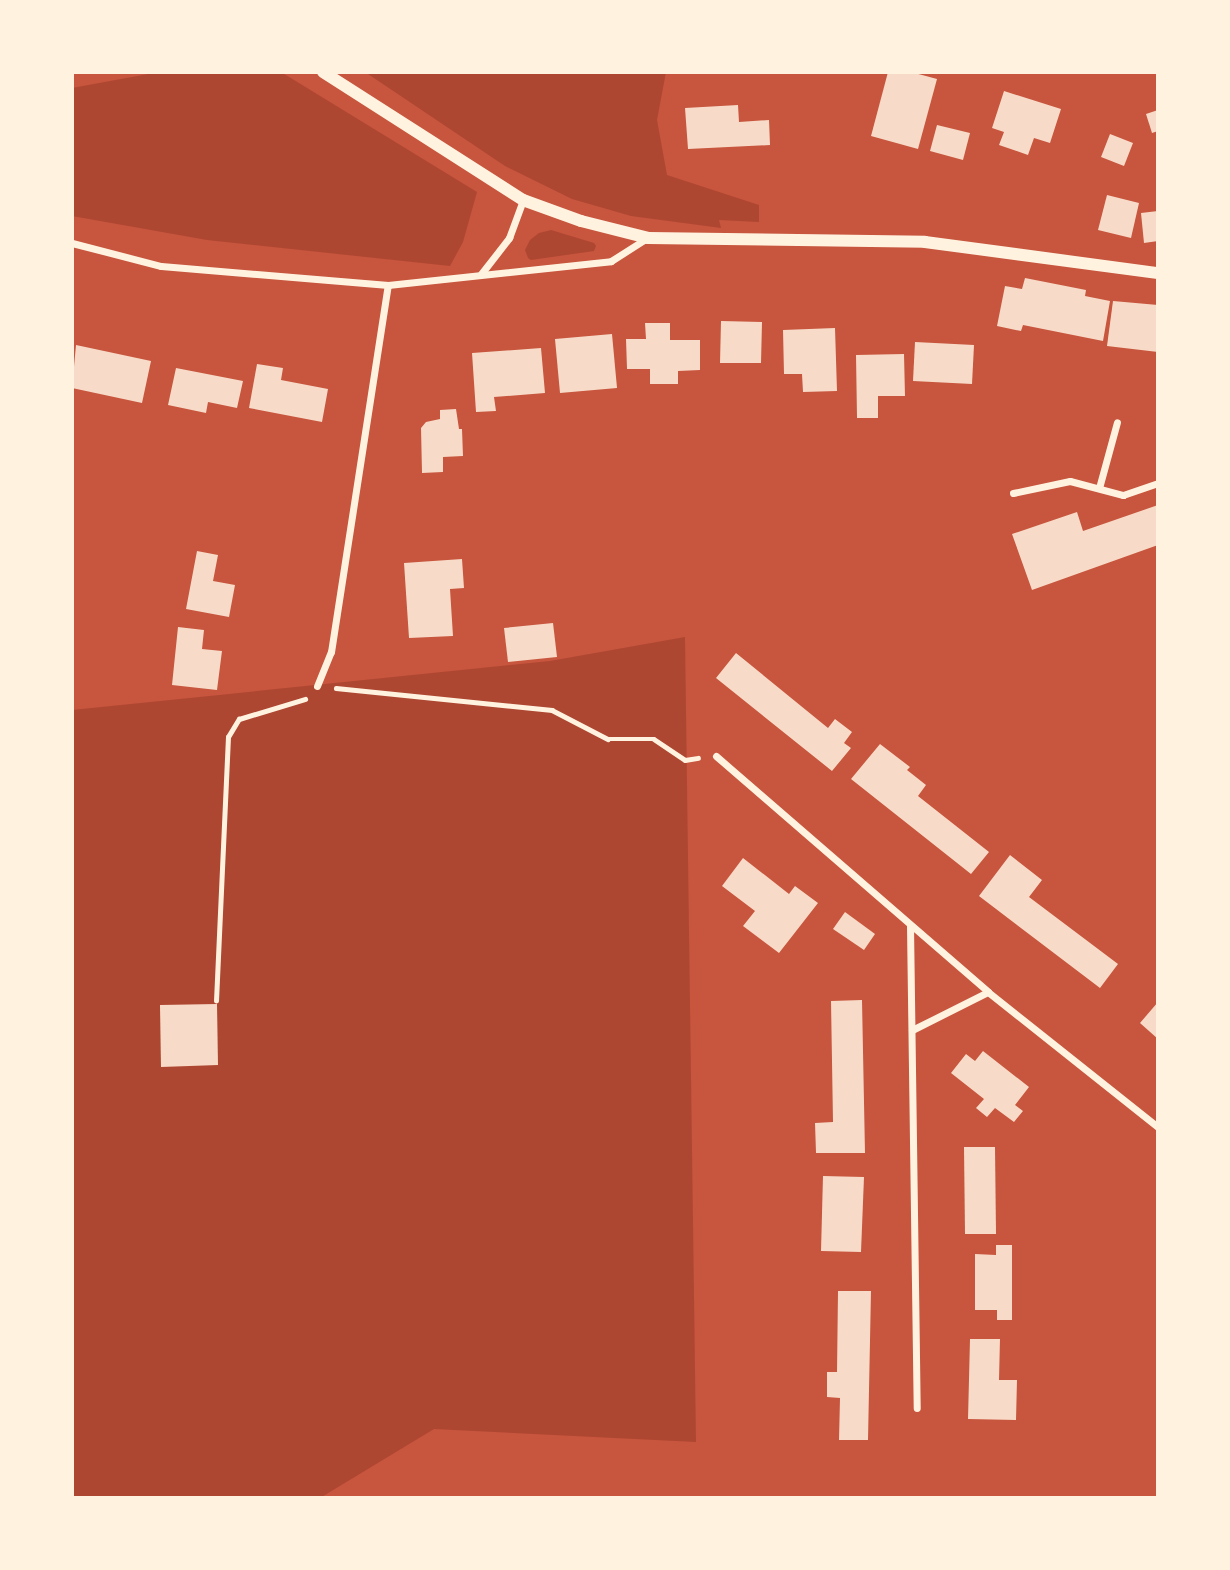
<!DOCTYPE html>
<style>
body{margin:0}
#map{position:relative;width:1230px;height:1570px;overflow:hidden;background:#c8553d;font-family:"Source Serif 4",serif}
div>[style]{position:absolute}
.green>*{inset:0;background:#ae4732}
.building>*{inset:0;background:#f7dbc8}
.path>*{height:4.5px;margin:-2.25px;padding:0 2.25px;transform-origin:2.25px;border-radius:2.25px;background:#fff3e0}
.minor>*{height:7px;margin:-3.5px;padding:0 3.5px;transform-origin:3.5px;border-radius:3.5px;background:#fff3e0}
.tertiary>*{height:12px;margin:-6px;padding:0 6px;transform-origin:6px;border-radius:6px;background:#fff3e0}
span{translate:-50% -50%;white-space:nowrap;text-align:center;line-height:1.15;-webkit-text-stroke:7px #fff3e0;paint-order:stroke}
.frame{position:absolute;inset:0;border:74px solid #fff3e0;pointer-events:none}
</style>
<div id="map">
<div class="green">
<div style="clip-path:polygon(159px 72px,281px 72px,477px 192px,463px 242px,450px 266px,207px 240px,72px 216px,72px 88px)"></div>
<div style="clip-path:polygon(365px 72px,666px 72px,657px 120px,667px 175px,759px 205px,759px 222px,719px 220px,721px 228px,631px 216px,572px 199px,505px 166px)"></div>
<div style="clip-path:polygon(551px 230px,594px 243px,596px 246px,594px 251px,531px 260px,528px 258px,525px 250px,530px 240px,539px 233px)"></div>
<div style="clip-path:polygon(685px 637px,696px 1442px,434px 1429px,320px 1498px,72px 1498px,72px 710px,550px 661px)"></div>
</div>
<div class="building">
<div style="clip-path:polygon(888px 72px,911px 72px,937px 79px,918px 149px,871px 136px)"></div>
<div style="clip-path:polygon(1004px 91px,1061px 109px,1050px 143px,1034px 138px,1028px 155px,999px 145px,1004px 132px,992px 128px)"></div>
<div style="clip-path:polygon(738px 105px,739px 122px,769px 120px,770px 145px,688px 149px,685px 108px)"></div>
<div style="clip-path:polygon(1158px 110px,1158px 131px,1152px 133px,1146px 114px)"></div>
<div style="clip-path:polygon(937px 125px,970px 133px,963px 160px,930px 151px)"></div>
<div style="clip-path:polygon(1110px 134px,1133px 143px,1124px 166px,1101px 157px)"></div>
<div style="clip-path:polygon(1107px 195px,1139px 203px,1131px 238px,1098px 230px)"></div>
<div style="clip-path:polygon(1158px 211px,1158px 241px,1144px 243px,1141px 213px)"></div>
<div style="clip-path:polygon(1025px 278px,1086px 290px,1085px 296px,1110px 301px,1103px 341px,1023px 325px,1021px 331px,997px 326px,1005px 286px,1022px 289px)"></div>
<div style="clip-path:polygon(1113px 301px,1158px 305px,1158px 352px,1107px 346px)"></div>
<div style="clip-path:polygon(721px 321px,762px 322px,761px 363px,720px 363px)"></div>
<div style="clip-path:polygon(645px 323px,670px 323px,670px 340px,700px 340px,700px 370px,678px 371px,678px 384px,650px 384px,650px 369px,627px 369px,626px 339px,646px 339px)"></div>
<div style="clip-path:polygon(835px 328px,837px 391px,803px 392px,802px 374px,784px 374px,783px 330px)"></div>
<div style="clip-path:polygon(612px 334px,617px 388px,560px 393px,555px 339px)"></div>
<div style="clip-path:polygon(915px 342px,974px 345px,972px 384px,913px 381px)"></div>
<div style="clip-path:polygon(76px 345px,151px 361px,142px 403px,72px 388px)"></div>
<div style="clip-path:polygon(541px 348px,545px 393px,494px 397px,496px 411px,476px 412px,472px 353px)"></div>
<div style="clip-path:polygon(904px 354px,905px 396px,878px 396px,878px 418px,857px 418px,856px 355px)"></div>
<div style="clip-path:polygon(257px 364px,283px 368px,281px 380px,328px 389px,322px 422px,249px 408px)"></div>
<div style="clip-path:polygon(176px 368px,243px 381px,237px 408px,208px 402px,206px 413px,168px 405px)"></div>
<div style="clip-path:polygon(456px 409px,459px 429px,462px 429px,463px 456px,443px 457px,443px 472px,422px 473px,421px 428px,426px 422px,440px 419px,440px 410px)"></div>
<div style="clip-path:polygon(1158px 505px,1158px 545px,1032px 590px,1012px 534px,1077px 512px,1083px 531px)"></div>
<div style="clip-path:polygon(197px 551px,218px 555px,213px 581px,235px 585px,229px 617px,186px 609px)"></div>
<div style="clip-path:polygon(462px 559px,464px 588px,450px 589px,453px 636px,409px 638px,404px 563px)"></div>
<div style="clip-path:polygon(553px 623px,557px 657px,508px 662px,504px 628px)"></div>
<div style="clip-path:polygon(178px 627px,204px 630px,202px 649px,222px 651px,217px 690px,172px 685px)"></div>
<div style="clip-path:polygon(736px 653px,828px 728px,835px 719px,852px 732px,844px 743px,851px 748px,832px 771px,716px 678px)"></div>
<div style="clip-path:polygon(880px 744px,910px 767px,907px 770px,926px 785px,918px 796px,989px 852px,971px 874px,851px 779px)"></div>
<div style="clip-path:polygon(1010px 855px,1042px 880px,1029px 897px,1118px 964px,1100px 988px,979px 896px)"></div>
<div style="clip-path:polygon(743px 858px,789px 894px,795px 886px,818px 903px,779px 953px,743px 926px,755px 911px,722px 886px)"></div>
<div style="clip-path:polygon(845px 912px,875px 934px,864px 950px,833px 929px)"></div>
<div style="clip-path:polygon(862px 1000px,865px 1153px,816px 1153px,815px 1123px,833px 1122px,831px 1001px)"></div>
<div style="clip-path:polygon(1158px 1002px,1158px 1039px,1140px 1023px)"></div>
<div style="clip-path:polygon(217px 1004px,218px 1065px,161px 1067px,160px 1005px)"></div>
<div style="clip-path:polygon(983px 1051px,1029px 1087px,1015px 1105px,1023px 1111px,1014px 1122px,995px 1108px,987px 1117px,976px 1108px,984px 1099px,951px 1073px,966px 1054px,975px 1061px)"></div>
<div style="clip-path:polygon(964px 1147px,995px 1147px,996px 1234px,965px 1234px)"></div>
<div style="clip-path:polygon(823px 1176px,864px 1177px,861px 1252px,821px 1251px)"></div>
<div style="clip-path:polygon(996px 1245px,1012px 1245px,1012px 1320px,997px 1320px,997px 1310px,975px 1310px,975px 1254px,996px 1255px)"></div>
<div style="clip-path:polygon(838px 1291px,871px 1291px,868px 1440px,839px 1440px,840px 1398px,827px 1397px,827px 1372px,837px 1372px)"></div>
<div style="clip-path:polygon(970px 1339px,1000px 1339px,999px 1380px,1017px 1380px,1016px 1420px,968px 1419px)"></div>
</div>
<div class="path">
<div style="left:336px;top:688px;width:217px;rotate:5.8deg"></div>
<div style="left:552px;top:710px;width:63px;rotate:27.4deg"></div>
<div style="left:608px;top:739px;width:46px"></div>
<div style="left:654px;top:739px;width:37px;rotate:34deg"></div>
<div style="left:685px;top:760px;width:13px;rotate:-9deg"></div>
<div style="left:216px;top:1001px;width:264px;rotate:-87.4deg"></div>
<div style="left:228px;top:737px;width:21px;rotate:-59deg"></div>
<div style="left:239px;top:719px;width:69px;rotate:-16.9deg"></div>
</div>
<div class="minor">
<div style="left:72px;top:243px;width:92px;rotate:14.5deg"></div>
<div style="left:161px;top:266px;width:228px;rotate:4.8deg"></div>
<div style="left:388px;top:285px;width:224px;rotate:-6.1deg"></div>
<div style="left:611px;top:261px;width:43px;rotate:-32.6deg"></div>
<div style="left:481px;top:274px;width:46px;rotate:-52.1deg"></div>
<div style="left:509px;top:238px;width:40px;rotate:-69.8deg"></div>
<div style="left:1099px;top:488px;width:68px;rotate:-74.7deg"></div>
<div style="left:1013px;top:493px;width:58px;rotate:-11.9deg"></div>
<div style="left:1070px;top:481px;width:55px;rotate:14.8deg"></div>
<div style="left:1123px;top:495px;width:37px;rotate:-19deg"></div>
<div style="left:317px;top:686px;width:37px;rotate:-68deg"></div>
<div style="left:331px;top:652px;width:371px;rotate:-81.2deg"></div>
<div style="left:716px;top:756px;width:360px;rotate:40.9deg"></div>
<div style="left:988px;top:992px;width:217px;rotate:38.5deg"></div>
<div style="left:910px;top:926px;width:482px;rotate:89.2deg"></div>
<div style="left:912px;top:1030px;width:85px;rotate:-26.6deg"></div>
</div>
<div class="tertiary">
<div style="left:323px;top:72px;width:237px;rotate:32.6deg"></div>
<div style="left:523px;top:200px;width:62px;rotate:19.9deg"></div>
<div style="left:581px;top:221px;width:69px;rotate:14.2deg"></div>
<div style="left:648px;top:238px;width:277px;rotate:0.8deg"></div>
<div style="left:925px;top:242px;width:235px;rotate:7.6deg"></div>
</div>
<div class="frame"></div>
</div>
